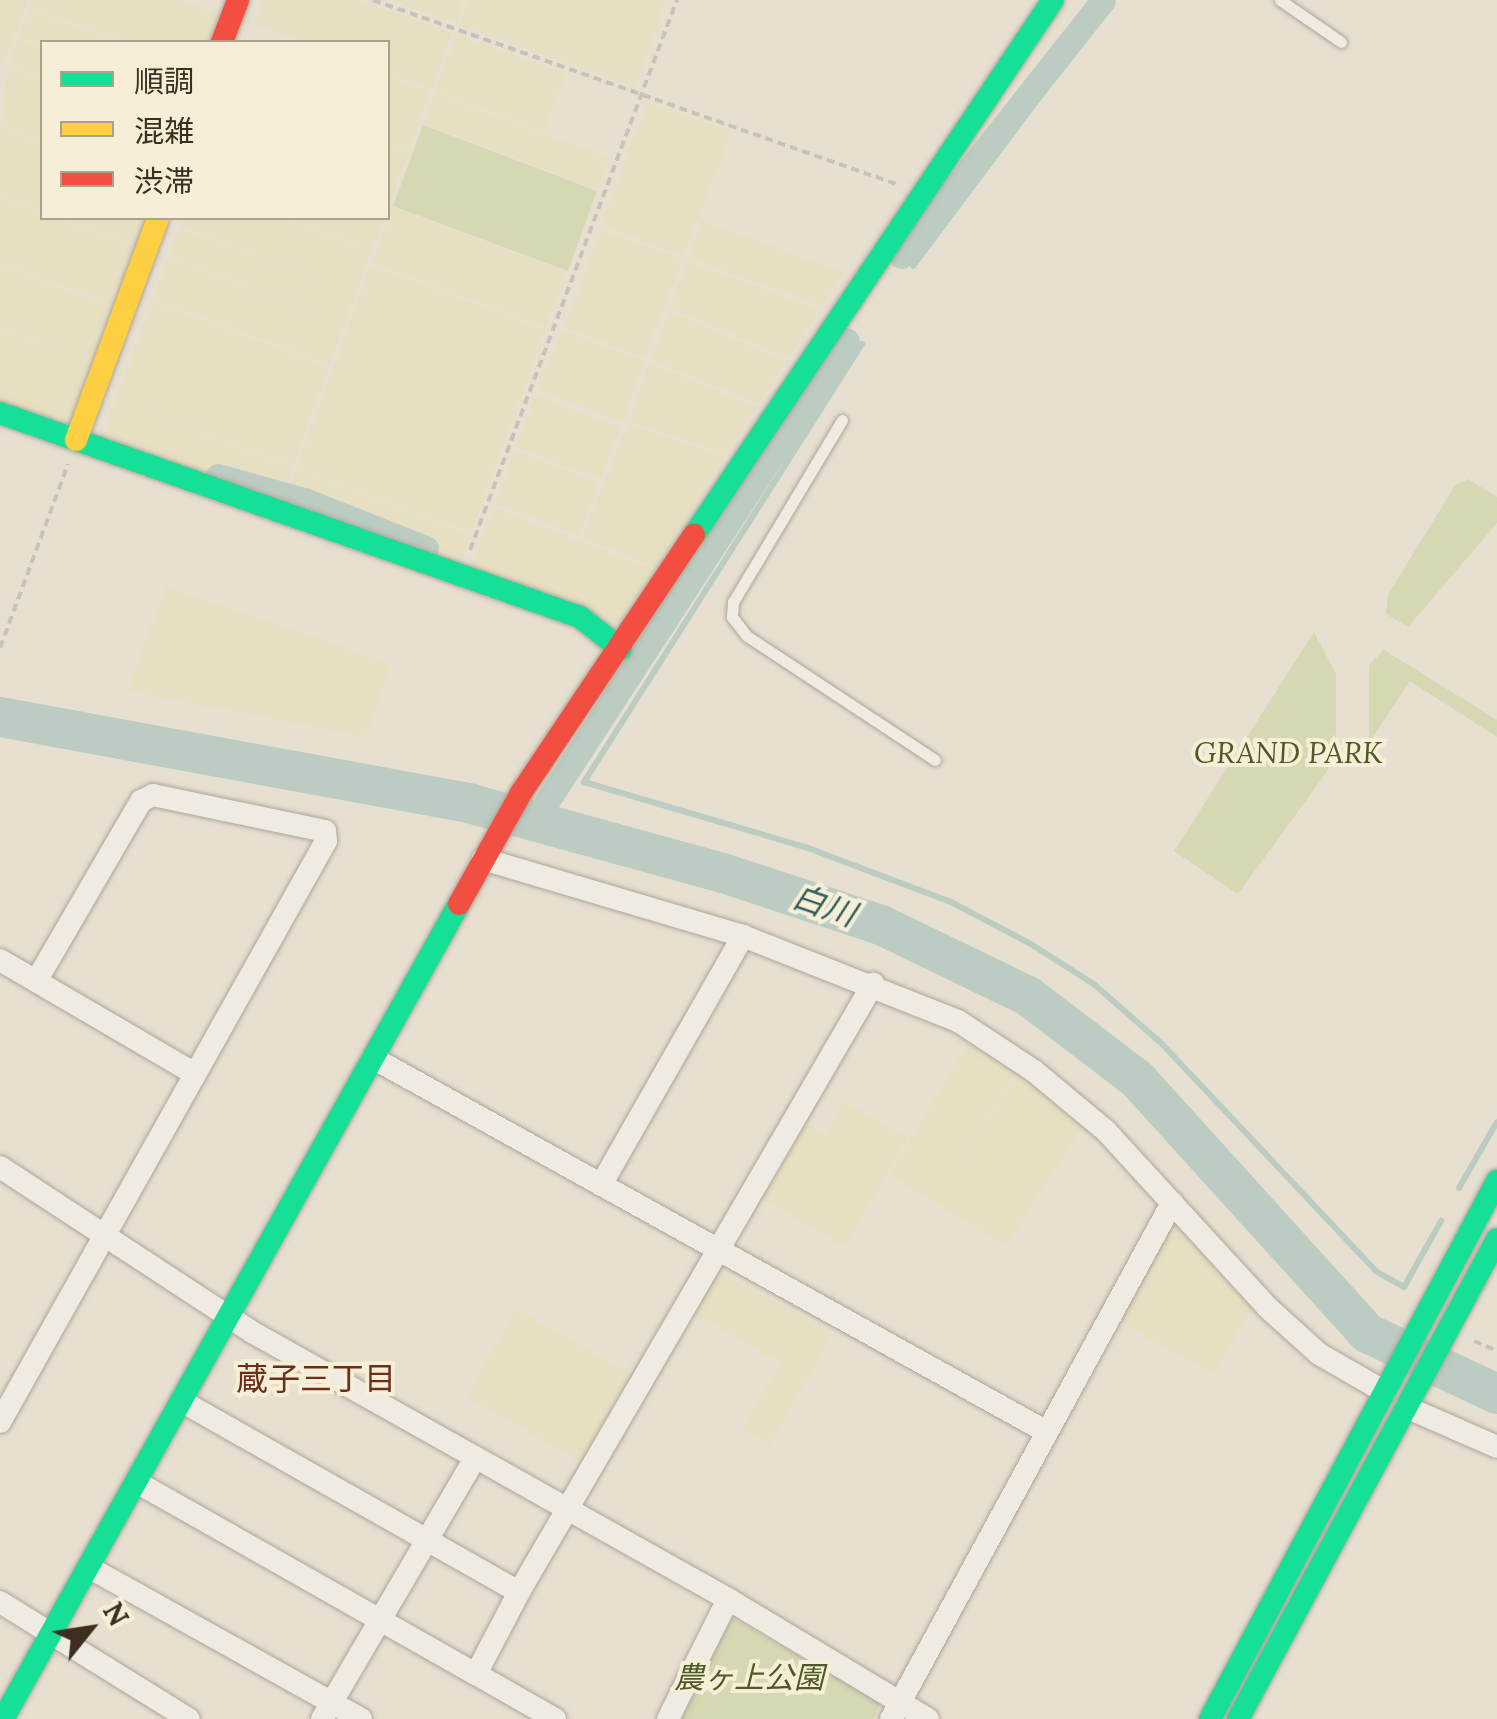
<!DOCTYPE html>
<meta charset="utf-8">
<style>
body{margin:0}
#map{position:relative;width:1497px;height:1719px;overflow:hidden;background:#e7e0d1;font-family:Lora,"Noto Sans JP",serif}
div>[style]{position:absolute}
.farmland>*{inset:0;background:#e6dfc2}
.green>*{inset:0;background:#d6d7b3}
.stream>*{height:6px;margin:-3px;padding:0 3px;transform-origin:3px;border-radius:3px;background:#bcccc2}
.canal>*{height:25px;margin:-12.5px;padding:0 12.5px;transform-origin:12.5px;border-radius:12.5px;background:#bcccc2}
.river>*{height:40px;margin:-20px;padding:0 20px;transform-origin:20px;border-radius:20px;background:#bcccc2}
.path>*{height:4px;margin-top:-2px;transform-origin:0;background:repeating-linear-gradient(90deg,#c8c2b9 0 8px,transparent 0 13px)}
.roads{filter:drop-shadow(0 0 2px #ada599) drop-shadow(0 0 2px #ada599)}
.lane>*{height:11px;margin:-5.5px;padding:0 5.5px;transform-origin:5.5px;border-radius:5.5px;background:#efebe3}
.street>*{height:22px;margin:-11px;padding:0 11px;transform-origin:11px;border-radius:11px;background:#efebe3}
.fast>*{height:22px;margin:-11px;padding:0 11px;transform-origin:11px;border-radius:11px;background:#16e098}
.slow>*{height:22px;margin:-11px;padding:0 11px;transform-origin:11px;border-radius:11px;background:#ffcf43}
.jam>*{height:22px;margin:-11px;padding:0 11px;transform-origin:11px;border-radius:11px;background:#f24e42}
span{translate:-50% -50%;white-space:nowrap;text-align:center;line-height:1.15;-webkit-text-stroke:8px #f7eed8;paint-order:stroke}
.park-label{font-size:30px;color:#4d5a26;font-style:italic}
.water-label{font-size:32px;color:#2f5d5a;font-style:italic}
.neighbourhood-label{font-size:32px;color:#6b2e1e}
.legend{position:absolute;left:40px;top:40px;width:350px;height:180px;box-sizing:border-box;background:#f7eed8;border:2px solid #ada18e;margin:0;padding:12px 18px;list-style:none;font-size:30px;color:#3d2e20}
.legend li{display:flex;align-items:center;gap:20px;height:50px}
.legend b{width:50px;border:2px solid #ada18e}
.north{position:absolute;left:40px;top:1579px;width:100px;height:100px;-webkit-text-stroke:8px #f7eed8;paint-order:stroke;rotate:60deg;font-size:28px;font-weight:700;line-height:40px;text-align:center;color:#3d2e20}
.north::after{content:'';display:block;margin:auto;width:35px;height:45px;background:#3d2e20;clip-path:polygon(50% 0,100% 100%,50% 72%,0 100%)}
</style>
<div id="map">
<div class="farmland">
<div style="clip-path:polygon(0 0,28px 0,4px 64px,0 62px)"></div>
<div style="clip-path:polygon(33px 0,179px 0,222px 16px,212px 42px,125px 42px,30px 7px)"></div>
<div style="clip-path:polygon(264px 0,358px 0,452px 33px,431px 90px,388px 74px,388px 42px,304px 42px,255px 24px)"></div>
<div style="clip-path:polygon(392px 0,464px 0,456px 23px)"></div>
<div style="clip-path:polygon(469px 0,667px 0,635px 88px,460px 25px)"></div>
<div style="clip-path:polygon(29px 9px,120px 42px,42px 46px,19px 37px)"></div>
<div style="clip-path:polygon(456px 35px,566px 74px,544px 132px,435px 91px)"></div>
<div style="clip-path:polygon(18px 39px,42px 48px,42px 78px,8px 65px)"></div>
<div style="clip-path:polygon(8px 67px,42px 80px,42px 141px,0 125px)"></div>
<div style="clip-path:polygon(388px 76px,430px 92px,409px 150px,388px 142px,388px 110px,411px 117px,388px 108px)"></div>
<div style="clip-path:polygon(434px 93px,609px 158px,598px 189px,423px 124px)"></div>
<div style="clip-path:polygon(647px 102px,733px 131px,683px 256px,601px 225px)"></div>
<div style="clip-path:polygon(0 127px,42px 143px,42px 211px,0 195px)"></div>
<div style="clip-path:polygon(388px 144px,409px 151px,388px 208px)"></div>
<div style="clip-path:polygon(0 197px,137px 248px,115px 306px,0 263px)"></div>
<div style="clip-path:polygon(393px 207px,567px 272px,546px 328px,372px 263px)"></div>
<div style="clip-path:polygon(60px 218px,148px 218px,137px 246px)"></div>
<div style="clip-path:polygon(183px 218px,281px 218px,371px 251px,330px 365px,153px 299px,169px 258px,336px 319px,169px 256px,179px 228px,340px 287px,180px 226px)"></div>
<div style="clip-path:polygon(286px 218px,384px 218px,372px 250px)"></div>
<div style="clip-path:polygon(701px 221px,844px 272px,822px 306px,688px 258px)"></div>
<div style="clip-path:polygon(601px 230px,683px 260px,645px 357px,564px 328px)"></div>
<div style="clip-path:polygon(687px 261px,821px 310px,788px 358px,670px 308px)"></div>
<div style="clip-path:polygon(0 265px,114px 308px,70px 428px,0 402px,0 330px,71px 355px,0 328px)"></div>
<div style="clip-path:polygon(371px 265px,546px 330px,471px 533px,296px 468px)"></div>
<div style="clip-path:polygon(153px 301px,329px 367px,293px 466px,131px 407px,292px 468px,279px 502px,103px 436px)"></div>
<div style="clip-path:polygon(669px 311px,786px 362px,759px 404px,651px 360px)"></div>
<div style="clip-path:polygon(562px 331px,644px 361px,622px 423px,537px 390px)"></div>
<div style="clip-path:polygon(649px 363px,756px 407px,726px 455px,630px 421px)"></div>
<div style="clip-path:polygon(536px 395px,621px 428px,600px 480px,516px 447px)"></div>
<div style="clip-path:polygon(628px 424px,724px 457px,657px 568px,582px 538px)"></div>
<div style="clip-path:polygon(515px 451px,599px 483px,579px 536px,495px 503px)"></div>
<div style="clip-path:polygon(296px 469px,470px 535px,458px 568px,283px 503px)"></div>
<div style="clip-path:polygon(493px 507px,656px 571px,621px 624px,471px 566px)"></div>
<div style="clip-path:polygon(165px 587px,392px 664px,365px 737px,128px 691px)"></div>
<div style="clip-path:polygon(969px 1042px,1015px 1074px,954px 1174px,1017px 1075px,1083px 1127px,1006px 1246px,889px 1175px)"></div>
<div style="clip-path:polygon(844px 1101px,908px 1138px,845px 1247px,762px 1199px,805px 1124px,825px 1135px)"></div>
<div style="clip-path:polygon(1173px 1224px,1252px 1308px,1214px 1375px,1120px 1322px)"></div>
<div style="clip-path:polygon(718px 1271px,833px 1334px,770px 1445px,742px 1429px,780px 1363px,695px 1314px)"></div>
<div style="clip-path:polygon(516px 1309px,633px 1375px,584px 1463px,466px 1397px)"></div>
</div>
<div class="green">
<div style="clip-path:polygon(423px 125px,597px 191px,568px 271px,393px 206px)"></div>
<div style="clip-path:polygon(1468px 479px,1497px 497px,1497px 523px,1408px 627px,1386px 614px,1388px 594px,1455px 486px)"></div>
<div style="clip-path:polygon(1314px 632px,1336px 674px,1336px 745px,1328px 770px,1238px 894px,1174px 851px)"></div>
<div style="clip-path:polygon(1384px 650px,1497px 720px,1497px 737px,1410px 681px,1369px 743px,1369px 665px)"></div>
<div style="clip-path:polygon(732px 1618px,881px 1702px,873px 1719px,677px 1719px)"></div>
</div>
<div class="stream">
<div style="left:913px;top:266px;width:332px;rotate:-53.2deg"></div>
<div style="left:862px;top:344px;width:519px;rotate:122.4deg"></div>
<div style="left:584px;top:782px;width:234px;rotate:16.4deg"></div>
<div style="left:808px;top:848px;width:153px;rotate:20.7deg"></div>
<div style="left:951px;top:902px;width:90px;rotate:27.7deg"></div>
<div style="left:1031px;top:944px;width:76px;rotate:32.6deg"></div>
<div style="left:1095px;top:985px;width:89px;rotate:41.4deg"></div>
<div style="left:1162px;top:1044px;width:313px;rotate:46.7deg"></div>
<div style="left:1377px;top:1272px;width:31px;rotate:29deg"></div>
<div style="left:1404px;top:1287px;width:76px;rotate:-60.7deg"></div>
<div style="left:1459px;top:1188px;width:76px;rotate:-60.1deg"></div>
</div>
<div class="canal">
<div style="left:901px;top:256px;width:326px;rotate:-51.7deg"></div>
<div style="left:218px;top:476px;width:89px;rotate:15.6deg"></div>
<div style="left:304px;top:500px;width:131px;rotate:21.5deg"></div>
<div style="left:535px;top:820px;width:572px;rotate:-56.98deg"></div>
</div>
<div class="river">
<div style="left:0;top:717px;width:480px;rotate:10.4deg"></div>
<div style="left:472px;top:804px;width:263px;rotate:15.4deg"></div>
<div style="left:726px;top:874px;width:163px;rotate:18.2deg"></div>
<div style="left:881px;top:925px;width:163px;rotate:25.8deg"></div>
<div style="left:1028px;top:996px;width:137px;rotate:37.3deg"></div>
<div style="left:1137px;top:1079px;width:343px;rotate:47.8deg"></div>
<div style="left:1367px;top:1333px;width:144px;rotate:25.1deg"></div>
</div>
<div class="path">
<div style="left:373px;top:0;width:558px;rotate:19.38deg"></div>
<div style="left:470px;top:550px;width:588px;rotate:-69.38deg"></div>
<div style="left:0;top:648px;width:196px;rotate:-69.7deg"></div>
<div style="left:1474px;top:1341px;width:25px;rotate:23deg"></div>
</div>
<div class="roads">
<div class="lane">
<div style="left:1280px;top:0;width:74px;rotate:34.5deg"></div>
<div style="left:842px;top:420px;width:212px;rotate:120.9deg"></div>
<div style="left:733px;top:602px;width:15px;rotate:94deg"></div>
<div style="left:732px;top:617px;width:24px;rotate:52deg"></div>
<div style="left:747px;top:636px;width:225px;rotate:33.4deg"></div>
</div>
<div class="street">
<div style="left:483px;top:859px;width:271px;rotate:16.5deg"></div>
<div style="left:743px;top:936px;width:231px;rotate:21.6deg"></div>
<div style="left:958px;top:1021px;width:91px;rotate:33.3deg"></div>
<div style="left:1034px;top:1071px;width:94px;rotate:39.8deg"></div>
<div style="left:1106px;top:1131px;width:239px;rotate:47.5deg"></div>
<div style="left:1267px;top:1307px;width:70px;rotate:42.1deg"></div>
<div style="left:1319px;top:1354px;width:76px;rotate:29.9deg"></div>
<div style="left:0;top:960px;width:226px;rotate:30.3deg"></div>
<div style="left:373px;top:1058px;width:769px;rotate:29.03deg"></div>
<div style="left:0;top:1167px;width:301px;rotate:33.2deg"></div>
<div style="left:252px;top:1332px;width:546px;rotate:29.29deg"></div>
<div style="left:728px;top:1599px;width:233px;rotate:31deg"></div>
<div style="left:601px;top:1185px;width:287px;rotate:-60.3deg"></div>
<div style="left:183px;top:1402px;width:386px;rotate:29.5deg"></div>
<div style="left:519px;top:1592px;width:704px;rotate:-59.79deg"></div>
<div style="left:1406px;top:1407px;width:99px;rotate:23.7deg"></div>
<div style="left:0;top:1422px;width:666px;rotate:-60.7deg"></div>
<div style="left:326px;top:841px;width:10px;rotate:-96deg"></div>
<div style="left:325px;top:831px;width:176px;rotate:-168.2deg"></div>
<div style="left:153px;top:795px;width:13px;rotate:153deg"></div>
<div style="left:141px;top:801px;width:207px;rotate:120.2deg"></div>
<div style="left:138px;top:1483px;width:388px;rotate:29.5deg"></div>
<div style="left:476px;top:1674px;width:93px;rotate:-62.3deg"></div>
<div style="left:90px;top:1568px;width:310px;rotate:29.1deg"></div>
<div style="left:0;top:1602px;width:222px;rotate:31.8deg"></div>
<div style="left:476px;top:1674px;width:91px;rotate:29.7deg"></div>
<div style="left:322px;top:1719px;width:303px;rotate:-59.6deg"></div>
<div style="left:668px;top:1719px;width:134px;rotate:-63.4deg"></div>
<div style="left:891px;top:1719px;width:588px;rotate:-61.43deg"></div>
</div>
<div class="fast">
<div style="left:0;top:413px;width:615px;rotate:19.38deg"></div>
<div style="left:580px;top:617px;width:52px;rotate:38deg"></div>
<div style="left:694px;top:535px;width:644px;rotate:-56.14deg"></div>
<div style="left:3px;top:1719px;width:934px;rotate:-60.77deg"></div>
<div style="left:1210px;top:1719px;width:610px;rotate:-61.92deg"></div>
<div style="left:1238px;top:1719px;width:545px;rotate:-61.65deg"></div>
</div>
<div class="slow">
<div style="left:76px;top:440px;width:237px;rotate:-69.7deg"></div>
</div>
<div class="jam">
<div style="left:222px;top:42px;width:45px;rotate:-69.1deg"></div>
<div style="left:459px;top:904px;width:127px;rotate:-60.8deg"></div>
<div style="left:521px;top:793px;width:311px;rotate:-56.2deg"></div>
</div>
</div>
<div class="park-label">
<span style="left:1288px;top:752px">GRAND PARK</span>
<span style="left:749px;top:1677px">農ヶ上公園</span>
</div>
<div class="water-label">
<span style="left:824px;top:906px;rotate:19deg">白川</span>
</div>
<div class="neighbourhood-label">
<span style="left:316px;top:1379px">蔵子三丁目</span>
</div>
<ul class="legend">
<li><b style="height:12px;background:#16e098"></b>順調</li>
<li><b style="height:12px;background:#ffcf43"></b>混雑</li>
<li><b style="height:12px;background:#f24e42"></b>渋滞</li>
</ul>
<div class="north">N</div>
</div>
